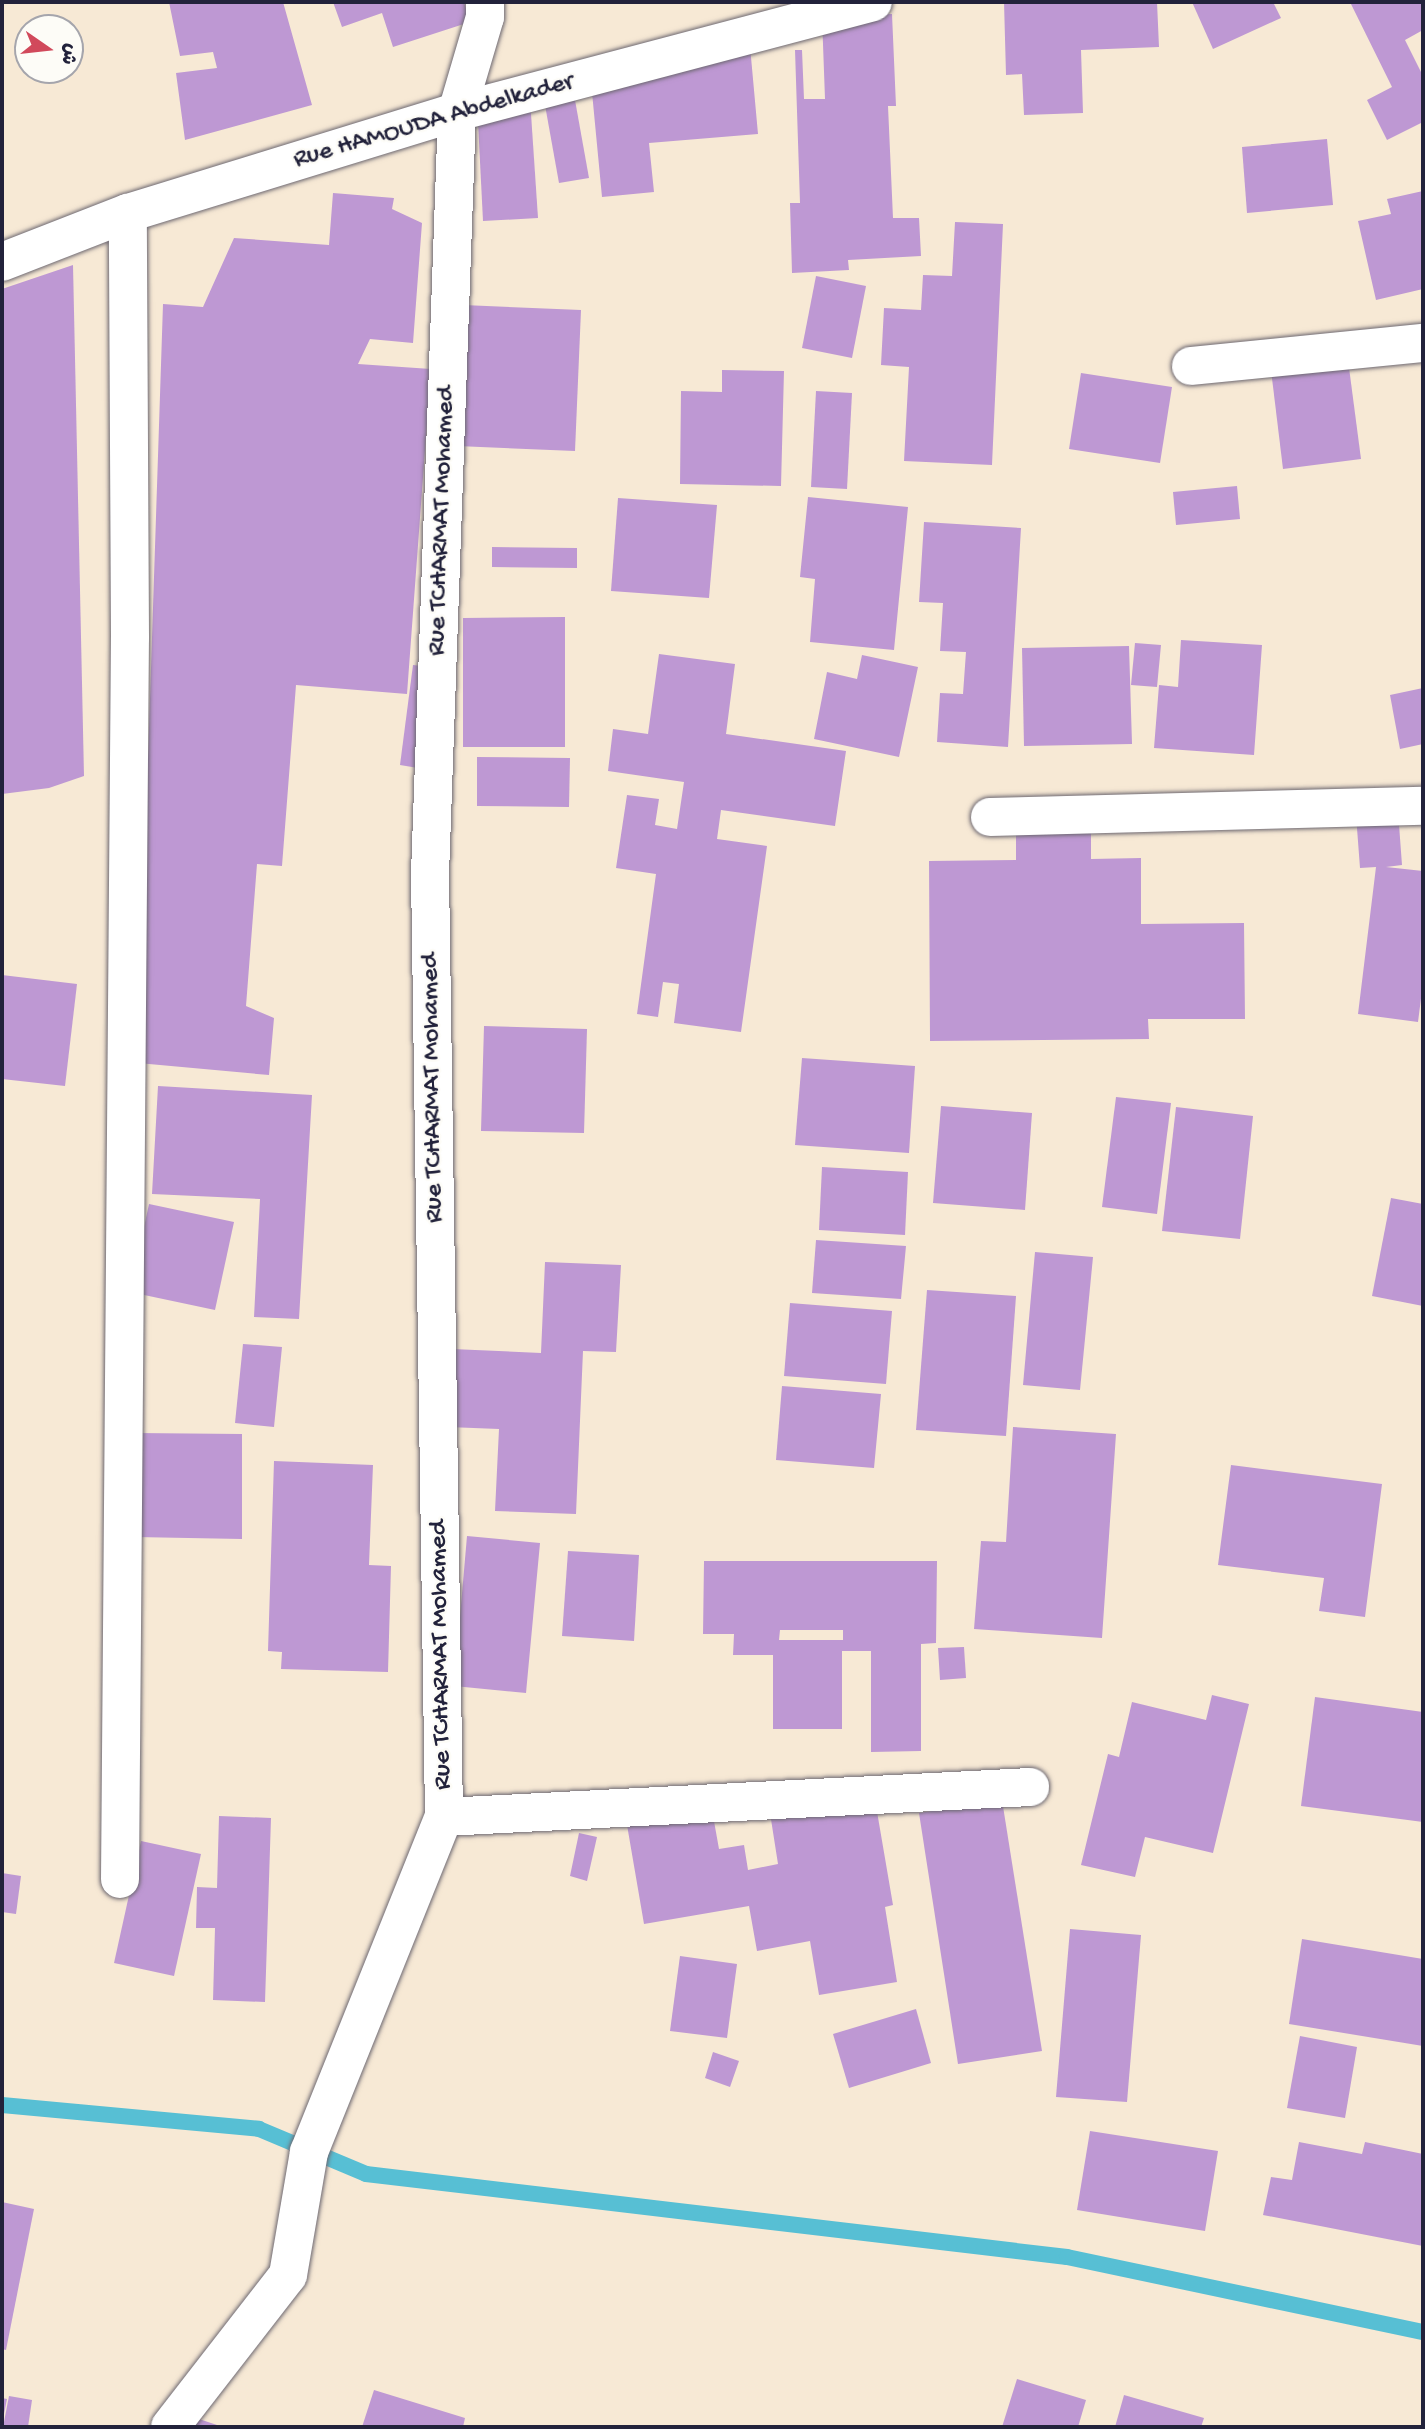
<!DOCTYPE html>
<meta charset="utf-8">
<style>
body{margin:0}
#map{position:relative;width:1425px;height:2429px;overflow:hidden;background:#f7e9d5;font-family:"Gochi Hand","Playpen Sans Arabic",sans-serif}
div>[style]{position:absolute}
.stream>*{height:16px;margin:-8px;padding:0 8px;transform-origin:8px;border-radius:8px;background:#57bfd4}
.building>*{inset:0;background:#be98d3}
.roads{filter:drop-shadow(0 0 2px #6d6871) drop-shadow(0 0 2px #6d6871)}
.minor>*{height:38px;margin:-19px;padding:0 19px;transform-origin:19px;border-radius:19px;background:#fff}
span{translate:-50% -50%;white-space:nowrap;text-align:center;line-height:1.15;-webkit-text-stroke:5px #fdfcf7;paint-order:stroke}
.street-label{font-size:26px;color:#22223b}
.frame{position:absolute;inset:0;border:4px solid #22223b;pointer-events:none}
.north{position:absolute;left:14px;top:14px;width:70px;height:70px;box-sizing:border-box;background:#fdfcf7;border:2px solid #a5a5ac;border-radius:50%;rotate:104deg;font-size:19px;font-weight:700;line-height:28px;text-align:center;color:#22223b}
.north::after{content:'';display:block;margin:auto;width:24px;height:32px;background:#d1495b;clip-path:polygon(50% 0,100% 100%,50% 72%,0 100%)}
</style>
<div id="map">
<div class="stream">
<div style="left:2px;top:2105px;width:258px;rotate:5.3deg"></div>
<div style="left:259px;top:2129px;width:116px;rotate:22.8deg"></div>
<div style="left:366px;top:2174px;width:706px;rotate:6.75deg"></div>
<div style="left:1067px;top:2257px;width:364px;rotate:11.9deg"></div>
</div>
<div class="building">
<div style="clip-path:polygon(169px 2px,283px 2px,312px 105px,185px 140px,176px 73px,217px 68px,213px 52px,180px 56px)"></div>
<div style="clip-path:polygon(333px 2px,464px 2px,470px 22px,393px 47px,382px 13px,342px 27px)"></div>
<div style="clip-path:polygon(1004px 2px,1157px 2px,1159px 47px,1081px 50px,1083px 113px,1024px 115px,1022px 74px,1006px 75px)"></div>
<div style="clip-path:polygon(1192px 2px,1273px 2px,1281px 18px,1213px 49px)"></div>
<div style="clip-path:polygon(1350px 2px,1423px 2px,1423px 30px,1405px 40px,1423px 76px,1423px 122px,1387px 140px,1367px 100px,1392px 87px)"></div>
<div style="clip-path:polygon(892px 14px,896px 106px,888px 106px,893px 218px,919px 218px,921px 256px,848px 260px,849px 270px,792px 273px,790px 203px,800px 203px,795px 50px,802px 50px,804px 99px,825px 99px,822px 17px)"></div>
<div style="clip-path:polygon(750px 46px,758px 134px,649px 143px,654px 192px,602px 197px,589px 61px)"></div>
<div style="clip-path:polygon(573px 89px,589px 178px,559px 183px,543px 94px)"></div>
<div style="clip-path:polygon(530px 99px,538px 218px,483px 221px,477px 102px)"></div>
<div style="clip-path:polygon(1327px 139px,1333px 205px,1247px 213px,1242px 147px)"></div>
<div style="clip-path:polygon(1423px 191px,1423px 289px,1376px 300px,1358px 221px,1391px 214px,1387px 199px)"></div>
<div style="clip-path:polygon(333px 193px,394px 198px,392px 209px,422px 223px,413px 343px,370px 339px,358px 364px,431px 369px,407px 694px,296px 685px,282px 866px,257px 864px,246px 1006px,274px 1018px,269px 1075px,138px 1063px,163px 304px,203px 307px,234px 238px,329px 245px)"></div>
<div style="clip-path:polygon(955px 222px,1003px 224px,992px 465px,904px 461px,909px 367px,881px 365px,884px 308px,921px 310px,923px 275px,952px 276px)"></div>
<div style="clip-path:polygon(73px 265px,84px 776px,49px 788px,2px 794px,2px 289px)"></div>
<div style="clip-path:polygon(816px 276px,866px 286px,852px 358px,802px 348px)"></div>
<div style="clip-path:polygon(463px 305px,581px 310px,575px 451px,457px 446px)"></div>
<div style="clip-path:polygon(1348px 360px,1361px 459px,1283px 469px,1271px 370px)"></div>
<div style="clip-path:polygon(722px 370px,784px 371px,781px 486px,680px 484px,681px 391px,722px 392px)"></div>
<div style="clip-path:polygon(1081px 373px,1172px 387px,1160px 463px,1069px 449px)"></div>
<div style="clip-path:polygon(816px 391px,852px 393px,847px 489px,811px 487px)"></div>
<div style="clip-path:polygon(1237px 486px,1240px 519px,1176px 525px,1173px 492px)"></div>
<div style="clip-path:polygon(808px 497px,908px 507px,894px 650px,810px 642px,815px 579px,800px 577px)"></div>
<div style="clip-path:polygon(618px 498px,717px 505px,709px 598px,611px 591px)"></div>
<div style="clip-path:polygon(924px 522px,1021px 528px,1008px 747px,937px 742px,940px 693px,963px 694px,966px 652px,940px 651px,943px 603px,919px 602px)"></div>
<div style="clip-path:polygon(492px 547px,577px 548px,577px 568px,492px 567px)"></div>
<div style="clip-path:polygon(565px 617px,565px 747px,463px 747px,463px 618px)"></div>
<div style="clip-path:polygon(1181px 640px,1262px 645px,1254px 755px,1154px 748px,1159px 685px,1178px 687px)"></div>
<div style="clip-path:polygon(1135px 643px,1161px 645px,1157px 687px,1131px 685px)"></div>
<div style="clip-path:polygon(1129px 646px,1132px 744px,1024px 746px,1022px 648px)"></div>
<div style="clip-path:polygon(659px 654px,735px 664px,726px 734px,846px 751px,835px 826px,721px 810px,717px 839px,767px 846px,741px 1032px,674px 1023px,679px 984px,663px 982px,658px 1017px,637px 1014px,656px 874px,616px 868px,627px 795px,659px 799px,655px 825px,677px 829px,684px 782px,608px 771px,613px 729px,648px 734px)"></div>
<div style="clip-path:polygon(862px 655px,918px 667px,899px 757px,814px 739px,827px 672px,857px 679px)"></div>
<div style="clip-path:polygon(413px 665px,431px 667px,418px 768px,400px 765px)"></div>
<div style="clip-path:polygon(1423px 688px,1423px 744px,1400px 749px,1390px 695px)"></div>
<div style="clip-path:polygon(477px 757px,570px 758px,569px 807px,477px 806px)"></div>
<div style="clip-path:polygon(1016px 811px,1091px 811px,1091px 859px,1141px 858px,1141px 924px,1244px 923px,1245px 1019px,1148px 1019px,1149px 1039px,930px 1041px,929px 861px,1016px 860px)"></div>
<div style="clip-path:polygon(1398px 811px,1402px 865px,1386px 867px,1423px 871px,1423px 983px,1418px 1022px,1358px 1014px,1376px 867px,1360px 868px,1356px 815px)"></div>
<div style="clip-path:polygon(2px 975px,77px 984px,65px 1086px,2px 1079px)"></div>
<div style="clip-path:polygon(484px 1026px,587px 1029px,584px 1133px,481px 1131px)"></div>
<div style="clip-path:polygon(802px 1058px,915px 1066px,909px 1153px,795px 1145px)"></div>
<div style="clip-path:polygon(158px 1086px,312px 1095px,299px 1319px,254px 1317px,260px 1199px,152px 1194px)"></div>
<div style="clip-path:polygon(1116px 1097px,1171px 1103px,1157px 1214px,1102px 1207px)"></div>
<div style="clip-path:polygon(941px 1106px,1032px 1113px,1025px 1210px,933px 1203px)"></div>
<div style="clip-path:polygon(1176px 1107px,1253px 1116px,1240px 1239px,1162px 1231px)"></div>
<div style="clip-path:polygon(822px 1167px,908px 1172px,905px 1235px,819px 1230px)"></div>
<div style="clip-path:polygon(1391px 1198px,1423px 1204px,1423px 1306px,1372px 1296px)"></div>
<div style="clip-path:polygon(149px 1204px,234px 1222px,215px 1310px,130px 1292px)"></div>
<div style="clip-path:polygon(816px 1240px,906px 1246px,901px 1299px,812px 1293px)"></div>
<div style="clip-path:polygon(1035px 1252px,1093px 1257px,1080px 1390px,1023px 1385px)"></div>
<div style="clip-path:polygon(545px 1262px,621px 1265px,616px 1352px,583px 1351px,576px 1514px,495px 1511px,499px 1429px,448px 1427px,452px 1349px,541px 1353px)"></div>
<div style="clip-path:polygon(927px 1290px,1016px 1296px,1006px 1436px,916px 1430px)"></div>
<div style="clip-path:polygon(790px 1303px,892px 1311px,886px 1384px,784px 1376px)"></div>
<div style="clip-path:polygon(243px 1344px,282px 1347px,274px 1427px,235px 1423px)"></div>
<div style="clip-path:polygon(782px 1386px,881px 1394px,874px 1468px,776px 1460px)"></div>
<div style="clip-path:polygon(1013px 1427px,1116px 1434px,1102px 1638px,974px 1629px,981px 1541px,1006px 1542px)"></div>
<div style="clip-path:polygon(135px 1433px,242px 1434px,242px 1539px,135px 1537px)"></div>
<div style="clip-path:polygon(274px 1461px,373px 1465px,369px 1565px,391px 1566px,388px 1672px,281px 1669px,282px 1652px,268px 1651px)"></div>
<div style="clip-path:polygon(1231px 1465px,1382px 1484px,1365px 1617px,1319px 1611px,1324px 1578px,1218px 1565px)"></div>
<div style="clip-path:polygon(467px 1536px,540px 1543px,526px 1693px,454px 1686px)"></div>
<div style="clip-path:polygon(568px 1551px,639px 1555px,634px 1641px,562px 1636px)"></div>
<div style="clip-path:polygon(evenodd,704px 1561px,937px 1561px,936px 1643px,921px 1644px,921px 1751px,871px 1752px,871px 1651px,842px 1651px,842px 1729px,773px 1729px,773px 1655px,733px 1655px,734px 1634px,703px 1634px,704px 1561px,780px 1630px,843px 1630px,843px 1640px,779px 1640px,780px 1630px)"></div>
<div style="clip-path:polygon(964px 1647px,966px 1678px,940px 1680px,938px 1648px)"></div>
<div style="clip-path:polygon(1212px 1695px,1249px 1704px,1213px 1853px,1145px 1837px,1135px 1877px,1081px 1865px,1108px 1754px,1119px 1757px,1132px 1702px,1206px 1720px)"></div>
<div style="clip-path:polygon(1315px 1697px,1423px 1712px,1423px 1822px,1301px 1806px)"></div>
<div style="clip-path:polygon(874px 1794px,893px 1905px,885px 1907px,897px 1982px,819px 1995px,810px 1941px,757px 1951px,749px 1906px,644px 1924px,627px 1825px,712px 1810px,719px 1849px,744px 1845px,748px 1870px,778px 1864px,770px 1813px)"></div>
<div style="clip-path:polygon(1002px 1800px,1042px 2051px,958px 2064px,919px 1813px)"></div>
<div style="clip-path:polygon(219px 1816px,271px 1818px,265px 2002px,213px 2000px,215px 1928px,196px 1928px,197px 1887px,217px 1888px)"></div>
<div style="clip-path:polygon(579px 1833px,597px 1837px,587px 1881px,570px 1876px)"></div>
<div style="clip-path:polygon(141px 1841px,201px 1854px,174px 1976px,114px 1963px)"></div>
<div style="clip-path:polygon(2px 1873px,21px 1876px,16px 1914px,2px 1912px)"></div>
<div style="clip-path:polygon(1070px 1929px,1141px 1935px,1127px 2102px,1056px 2097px)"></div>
<div style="clip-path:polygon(1302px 1939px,1423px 1959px,1423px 2046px,1289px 2024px)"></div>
<div style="clip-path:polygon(680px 1956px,737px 1964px,727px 2038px,670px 2031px)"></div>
<div style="clip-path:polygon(916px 2009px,931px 2063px,849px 2088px,833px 2034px)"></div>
<div style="clip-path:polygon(1300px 2036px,1357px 2047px,1345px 2118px,1287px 2108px)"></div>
<div style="clip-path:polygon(713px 2052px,739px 2061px,730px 2087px,705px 2078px)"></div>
<div style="clip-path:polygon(1090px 2131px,1218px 2151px,1205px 2231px,1077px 2210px)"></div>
<div style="clip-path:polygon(1299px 2142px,1362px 2154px,1365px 2142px,1423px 2154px,1423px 2246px,1263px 2215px,1271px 2177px,1292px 2180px)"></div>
<div style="clip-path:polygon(2px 2202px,34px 2209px,6px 2350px,2px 2349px)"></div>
<div style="clip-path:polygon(1017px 2379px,1086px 2400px,1078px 2427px,1002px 2427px)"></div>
<div style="clip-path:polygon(374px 2390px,465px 2418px,463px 2427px,362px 2427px)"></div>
<div style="clip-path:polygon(1124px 2395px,1204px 2418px,1201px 2427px,1115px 2427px)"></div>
<div style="clip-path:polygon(9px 2396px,32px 2400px,28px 2427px,3px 2427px)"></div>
<div style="clip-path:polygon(2px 2398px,7px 2399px,3px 2419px,2px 2419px)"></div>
<div style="clip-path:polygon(184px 2414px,223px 2427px,180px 2427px)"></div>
</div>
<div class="roads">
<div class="minor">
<div style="left:2px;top:262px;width:135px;rotate:-21.3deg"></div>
<div style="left:128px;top:213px;width:344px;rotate:-17.1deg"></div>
<div style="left:457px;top:112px;width:430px;rotate:-14.8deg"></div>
<div style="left:1191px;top:366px;width:233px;rotate:-5.7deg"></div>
<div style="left:990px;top:817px;width:433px;rotate:-1.5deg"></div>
<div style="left:444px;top:1817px;width:587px;rotate:-2.93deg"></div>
<div style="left:120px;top:1879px;width:1242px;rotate:-89.54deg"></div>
<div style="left:130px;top:637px;width:424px;rotate:-90.3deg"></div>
<div style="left:170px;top:2427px;width:192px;rotate:-52.2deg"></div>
<div style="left:288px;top:2275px;width:125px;rotate:-80.3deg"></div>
<div style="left:309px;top:2152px;width:361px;rotate:-68.1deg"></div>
<div style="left:444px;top:1817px;width:943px;rotate:-90.85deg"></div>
<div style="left:430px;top:874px;width:762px;rotate:-87.97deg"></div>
<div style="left:457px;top:112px;width:99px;rotate:-73.6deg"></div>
<div style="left:485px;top:17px;width:15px;rotate:-90deg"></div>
</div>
</div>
<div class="street-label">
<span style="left:434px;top:122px;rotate:-16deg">Rue HAMOUDA Abdelkader</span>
<span style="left:443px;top:521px;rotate:-88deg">Rue TCHARMAT Mohamed</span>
<span style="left:434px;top:1088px;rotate:-91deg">Rue TCHARMAT Mohamed</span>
<span style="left:442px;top:1655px;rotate:-91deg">Rue TCHARMAT Mohamed</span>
</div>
<div class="frame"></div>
<div class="north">ش</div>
</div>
